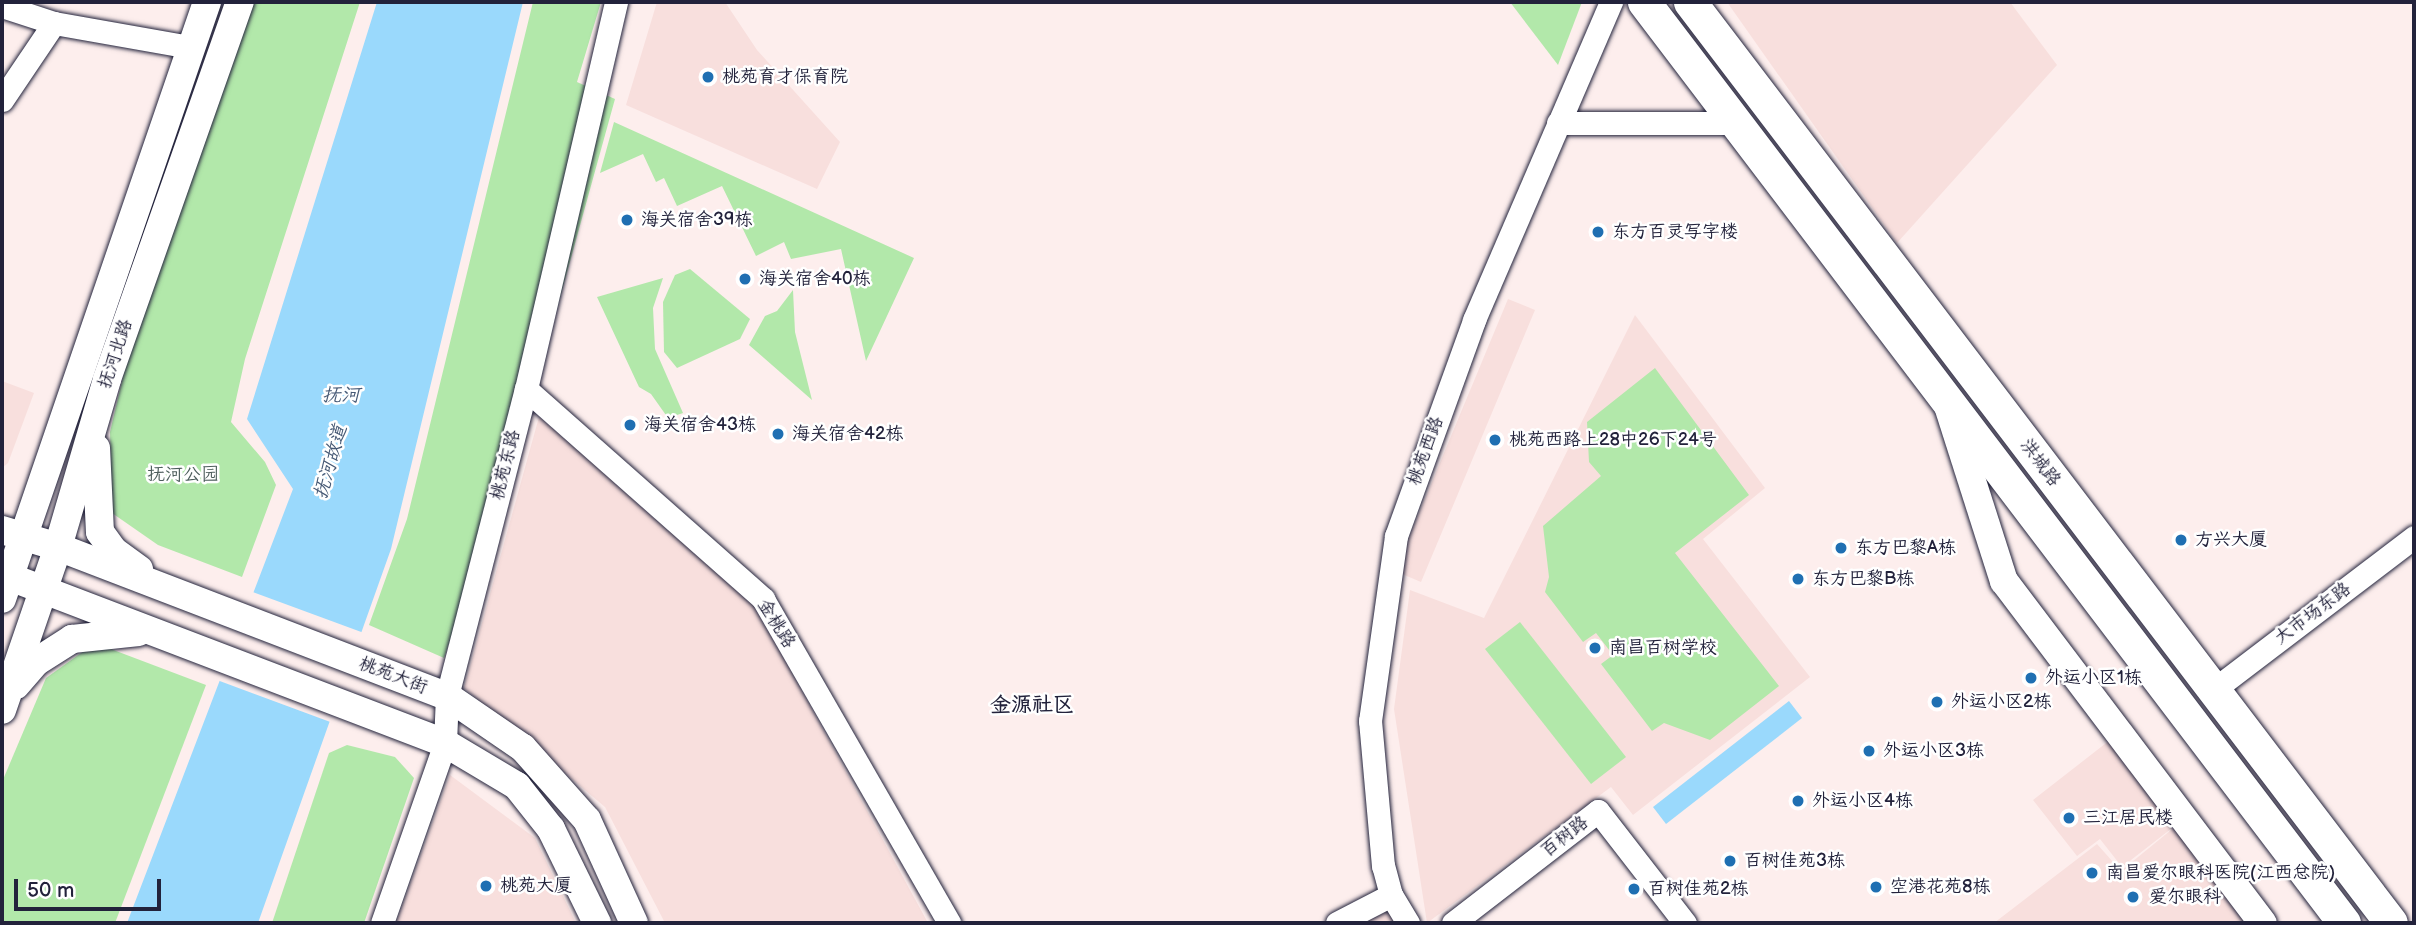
<!DOCTYPE html>
<meta charset="utf-8">
<style>
body{margin:0}
#map{position:relative;width:2416px;height:925px;overflow:hidden;background:#fdeeed;font-family:"Balsamiq Sans","LXGW WenKai TC",sans-serif}
div>[style]{position:absolute}
.built>*{inset:0;background:#f8dfdd}
.green>*{inset:0;background:#b2e8aa}
.water>*{inset:0;background:#9ad9fc}
.pier>*{inset:0;background:#fdeeed}
.roads{filter:drop-shadow(0 0 2px #22223b) drop-shadow(0 0 2px #22223b)}
.minor>*{height:23px;margin:-11.5px;padding:0 11.5px;transform-origin:11.5px;border-radius:11.5px;background:#fff}
.major>*{height:28px;margin:-14px;padding:0 14px;transform-origin:14px;border-radius:14px;background:#fff}
.highway>*{height:33px;margin:-16.5px;padding:0 16.5px;transform-origin:16.5px;border-radius:16.5px;background:#fff}
.dots>*{width:19px;height:19px;translate:-50% -50%;box-sizing:border-box;border:4px solid #fff;border-radius:50%}
span{translate:-50% -50%;white-space:nowrap;text-align:center;line-height:1.15;-webkit-text-stroke:5px #fff;paint-order:stroke}
.poi-label{font-size:18px;color:#22223b}
.left{translate:0 -50%;text-align:left}
.street-label{font-size:18px;color:#22223b}
.park-label{font-size:18px;color:#4d5d5c}
.water-label{font-size:19px;color:#465975;font-style:italic}
.quarter-label{font-size:21px;color:#22223b;font-weight:700}
.frame{position:absolute;inset:0;border:4px solid #22223b;pointer-events:none}
.scale{position:absolute;left:14px;top:879px;width:147px;height:32px;box-sizing:border-box;border:4px solid #22223b;border-top:0;padding-left:9px;font-size:21px;line-height:24px;white-space:nowrap;color:#22223b;-webkit-text-stroke:5px #fff;paint-order:stroke}
</style>
<div id="map">
<div class="built">
<div style="clip-path:polygon(657px 2px,725px 2px,757px 50px,840px 142px,817px 189px,626px 105px)"></div>
<div style="clip-path:polygon(1727px 2px,2010px 2px,2057px 65px,1897px 243px)"></div>
<div style="clip-path:polygon(1508px 299px,1535px 310px,1421px 582px,1395px 571px)"></div>
<div style="clip-path:polygon(1635px 315px,1765px 488px,1703px 539px,1810px 677px,1633px 815px,1611px 787px,1427px 923px,1394px 709px,1410px 590px,1484px 618px)"></div>
<div style="clip-path:polygon(2px 381px,34px 393px,8px 463px,2px 468px)"></div>
<div style="clip-path:polygon(539px 417px,752px 599px,928px 923px,665px 923px,605px 807px,464px 688px)"></div>
<div style="clip-path:polygon(2110px 740px,2176px 825px,2122px 867px,2100px 839px,2077px 856px,2033px 800px)"></div>
<div style="clip-path:polygon(450px 775px,535px 838px,576px 923px,396px 923px)"></div>
<div style="clip-path:polygon(2182px 821px,2257px 923px,1994px 923px,2097px 844px,2121px 871px)"></div>
<div style="clip-path:polygon(1391px 897px,1407px 923px,1346px 923px)"></div>
</div>
<div class="green">
<div style="clip-path:polygon(249px 2px,360px 2px,245px 359px,231px 422px,265px 462px,276px 485px,242px 577px,158px 545px,112px 513px,110px 432px,129px 351px)"></div>
<div style="clip-path:polygon(533px 2px,601px 2px,577px 82px,615px 99px,527px 417px,444px 658px,369px 625px,407px 519px)"></div>
<div style="clip-path:polygon(1510px 2px,1582px 2px,1558px 65px)"></div>
<div style="clip-path:polygon(614px 122px,914px 258px,866px 361px,841px 249px,791px 259px,784px 242px,756px 256px,722px 186px,677px 206px,664px 178px,656px 182px,643px 154px,600px 173px)"></div>
<div style="clip-path:polygon(690px 269px,750px 319px,740px 339px,677px 368px,664px 352px,663px 302px,675px 275px)"></div>
<div style="clip-path:polygon(663px 278px,653px 308px,655px 349px,683px 413px,668px 418px,651px 394px,639px 387px,597px 297px)"></div>
<div style="clip-path:polygon(793px 290px,795px 332px,812px 400px,749px 345px,765px 316px,777px 311px)"></div>
<div style="clip-path:polygon(1655px 368px,1749px 495px,1675px 553px,1779px 686px,1710px 740px,1664px 723px,1652px 731px,1601px 664px,1613px 655px,1596px 633px,1583px 642px,1545px 592px,1549px 577px,1543px 526px,1601px 476px,1589px 462px,1587px 422px)"></div>
<div style="clip-path:polygon(1520px 622px,1626px 757px,1591px 784px,1485px 649px)"></div>
<div style="clip-path:polygon(95px 643px,206px 685px,115px 923px,2px 923px,2px 782px,46px 678px)"></div>
<div style="clip-path:polygon(347px 745px,395px 757px,414px 778px,364px 923px,272px 923px,329px 753px)"></div>
</div>
<div class="water">
<div style="clip-path:polygon(377px 2px,523px 2px,391px 549px,258px 923px,127px 923px,293px 489px,247px 419px)"></div>
<div style="clip-path:polygon(1789px 701px,1802px 718px,1666px 824px,1653px 807px)"></div>
</div>
<div class="pier">
<div style="clip-path:polygon(250px 591px,364px 633px,333px 723px,217px 680px)"></div>
</div>
<div class="roads">
<div class="minor">
<div style="left:2px;top:6px;width:55px;rotate:18.1deg"></div>
<div style="left:54px;top:23px;width:138px;rotate:10deg"></div>
<div style="left:2px;top:100px;width:93px;rotate:-56deg"></div>
<div style="left:1558px;top:123px;width:178px"></div>
<div style="left:526px;top:389px;width:317px;rotate:41.5deg"></div>
<div style="left:763px;top:599px;width:374px;rotate:60.1deg"></div>
<div style="left:2212px;top:691px;width:254px;rotate:-37.3deg"></div>
<div style="left:382px;top:923px;width:191px;rotate:-70.7deg"></div>
<div style="left:445px;top:743px;width:47px;rotate:-87.6deg"></div>
<div style="left:447px;top:696px;width:317px;rotate:-75.6deg"></div>
<div style="left:526px;top:389px;width:397px;rotate:-76.9deg"></div>
<div style="left:1337px;top:923px;width:61px;rotate:-27.4deg"></div>
<div style="left:1408px;top:923px;width:33px;rotate:-121deg"></div>
<div style="left:1391px;top:895px;width:30px;rotate:-105deg"></div>
<div style="left:1383px;top:866px;width:146px;rotate:-95.1deg"></div>
<div style="left:1370px;top:721px;width:187px;rotate:-82deg"></div>
<div style="left:1396px;top:536px;width:230px;rotate:-70.1deg"></div>
<div style="left:1474px;top:320px;width:346px;rotate:-66.7deg"></div>
<div style="left:1453px;top:923px;width:183px;rotate:-37.7deg"></div>
<div style="left:1598px;top:811px;width:142px;rotate:52.2deg"></div>
</div>
<div class="major">
<div style="left:1949px;top:409px;width:181px;rotate:72.3deg"></div>
<div style="left:2004px;top:581px;width:429px;rotate:52.9deg"></div>
<div style="left:96px;top:448px;width:84px;rotate:87.3deg"></div>
<div style="left:100px;top:532px;width:24px;rotate:54deg"></div>
<div style="left:114px;top:551px;width:31px;rotate:36deg"></div>
<div style="left:2px;top:530px;width:59px;rotate:16.9deg"></div>
<div style="left:58px;top:547px;width:417px;rotate:21deg"></div>
<div style="left:447px;top:696px;width:92px;rotate:34.4deg"></div>
<div style="left:523px;top:748px;width:96px;rotate:48.4deg"></div>
<div style="left:587px;top:820px;width:113px;rotate:65.5deg"></div>
<div style="left:2px;top:574px;width:474px;rotate:20.9deg"></div>
<div style="left:445px;top:743px;width:84px;rotate:30.8deg"></div>
<div style="left:517px;top:786px;width:55px;rotate:51.7deg"></div>
<div style="left:551px;top:829px;width:105px;rotate:63.9deg"></div>
<div style="left:2px;top:599px;width:631px;rotate:-71.05deg"></div>
<div style="left:16px;top:685px;width:30px;rotate:-49deg"></div>
<div style="left:36px;top:662px;width:43px;rotate:-32.6deg"></div>
<div style="left:72px;top:639px;width:67px;rotate:-6deg"></div>
<div style="left:2px;top:710px;width:172px;rotate:-71deg"></div>
<div style="left:58px;top:547px;width:175px;rotate:-73.7deg"></div>
<div style="left:107px;top:379px;width:400px;rotate:-70.6deg"></div>
</div>
<div class="highway">
<div style="left:1644px;top:2px;width:1157px;rotate:52.76deg"></div>
<div style="left:1690px;top:2px;width:1157px;rotate:52.72deg"></div>
</div>
</div>
<div class="dots">
<div style="left:708px;top:77px;background:#1f6fb2"></div>
<div style="left:627px;top:220px;background:#1f6fb2"></div>
<div style="left:1598px;top:232px;background:#1f6fb2"></div>
<div style="left:745px;top:279px;background:#1f6fb2"></div>
<div style="left:630px;top:425px;background:#1f6fb2"></div>
<div style="left:778px;top:434px;background:#1f6fb2"></div>
<div style="left:1495px;top:440px;background:#1f6fb2"></div>
<div style="left:2181px;top:540px;background:#1f6fb2"></div>
<div style="left:1841px;top:548px;background:#1f6fb2"></div>
<div style="left:1798px;top:579px;background:#1f6fb2"></div>
<div style="left:1595px;top:648px;background:#1f6fb2"></div>
<div style="left:2031px;top:678px;background:#1f6fb2"></div>
<div style="left:1937px;top:702px;background:#1f6fb2"></div>
<div style="left:1869px;top:751px;background:#1f6fb2"></div>
<div style="left:1798px;top:801px;background:#1f6fb2"></div>
<div style="left:2069px;top:818px;background:#1f6fb2"></div>
<div style="left:1730px;top:861px;background:#1f6fb2"></div>
<div style="left:2092px;top:873px;background:#1f6fb2"></div>
<div style="left:486px;top:886px;background:#1f6fb2"></div>
<div style="left:1876px;top:887px;background:#1f6fb2"></div>
<div style="left:1634px;top:889px;background:#1f6fb2"></div>
<div style="left:2133px;top:897px;background:#1f6fb2"></div>
</div>
<div class="poi-label">
<span class="left" style="left:722px;top:77px">桃苑育才保育院</span>
<span class="left" style="left:641px;top:220px">海关宿舍39栋</span>
<span class="left" style="left:1612px;top:232px">东方百灵写字楼</span>
<span class="left" style="left:759px;top:279px">海关宿舍40栋</span>
<span class="left" style="left:644px;top:425px">海关宿舍43栋</span>
<span class="left" style="left:792px;top:434px">海关宿舍42栋</span>
<span class="left" style="left:1509px;top:440px">桃苑西路上28中26下24号</span>
<span class="left" style="left:2195px;top:540px">方兴大厦</span>
<span class="left" style="left:1855px;top:548px">东方巴黎A栋</span>
<span class="left" style="left:1812px;top:579px">东方巴黎B栋</span>
<span class="left" style="left:1609px;top:648px">南昌百树学校</span>
<span class="left" style="left:2045px;top:678px">外运小区1栋</span>
<span class="left" style="left:1951px;top:702px">外运小区2栋</span>
<span class="left" style="left:1883px;top:751px">外运小区3栋</span>
<span class="left" style="left:1812px;top:801px">外运小区4栋</span>
<span class="left" style="left:2083px;top:818px">三江居民楼</span>
<span class="left" style="left:1744px;top:861px">百树佳苑3栋</span>
<span class="left" style="left:2106px;top:873px">南昌爱尔眼科医院(江西总院)</span>
<span class="left" style="left:500px;top:886px">桃苑大厦</span>
<span class="left" style="left:1890px;top:887px">空港花苑8栋</span>
<span class="left" style="left:1648px;top:889px">百树佳苑2栋</span>
<span class="left" style="left:2149px;top:897px">爱尔眼科</span>
</div>
<div class="street-label">
<span style="left:116px;top:354px;rotate:-72deg">抚河北路</span>
<span style="left:1426px;top:451px;rotate:-70deg">桃苑西路</span>
<span style="left:2040px;top:463px;rotate:53deg">洪城路</span>
<span style="left:506px;top:465px;rotate:-76deg">桃苑东路</span>
<span style="left:2313px;top:614px;rotate:-37deg">大市场东路</span>
<span style="left:776px;top:624px;rotate:58deg">金桃路</span>
<span style="left:393px;top:676px;rotate:21deg">桃苑大街</span>
<span style="left:1565px;top:837px;rotate:-38deg">百树路</span>
</div>
<div class="park-label">
<span style="left:183px;top:475px">抚河公园</span>
</div>
<div class="water-label">
<span style="left:341px;top:396px">抚河</span>
<span style="left:331px;top:462px;rotate:-74deg">抚河故道</span>
</div>
<div class="quarter-label">
<span style="left:1032px;top:705px">金源社区</span>
</div>
<div class="frame"></div>
<div class="scale">50 m</div>
</div>
